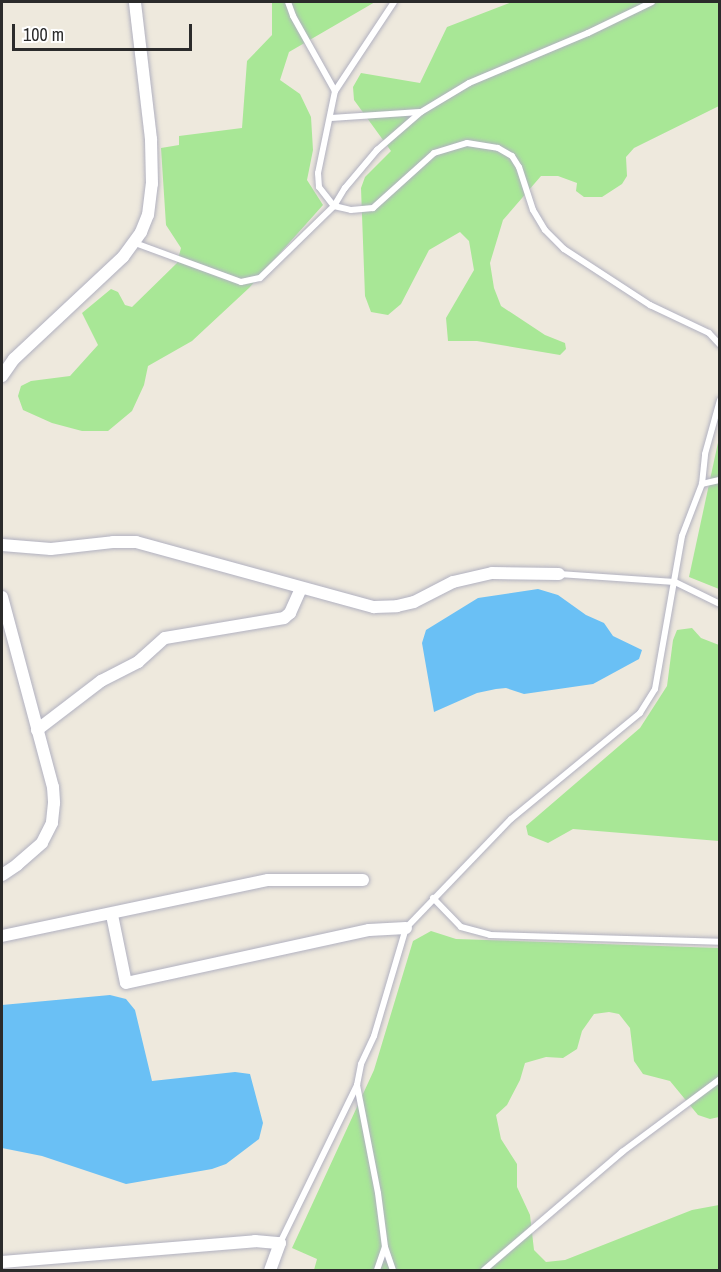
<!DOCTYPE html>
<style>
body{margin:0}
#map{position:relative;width:721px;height:1272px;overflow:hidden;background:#eee9dd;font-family:"Archivo Narrow",sans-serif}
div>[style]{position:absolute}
.green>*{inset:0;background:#a8e796}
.water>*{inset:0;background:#6ac0f5}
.roads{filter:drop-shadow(0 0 2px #b1b1c0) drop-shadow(0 0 2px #b1b1c0)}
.service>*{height:6px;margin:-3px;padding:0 3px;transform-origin:3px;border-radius:3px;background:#fff}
.minor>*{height:12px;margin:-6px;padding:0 6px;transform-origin:6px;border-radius:6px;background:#fff}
span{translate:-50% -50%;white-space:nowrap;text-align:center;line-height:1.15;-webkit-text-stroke:5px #fff;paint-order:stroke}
.frame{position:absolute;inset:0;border:3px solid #2b2b2b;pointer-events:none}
.scale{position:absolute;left:12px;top:24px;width:180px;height:27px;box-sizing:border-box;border:3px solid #2b2b2b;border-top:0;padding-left:8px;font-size:18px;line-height:21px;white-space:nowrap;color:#2b2b2b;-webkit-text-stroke:4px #fff;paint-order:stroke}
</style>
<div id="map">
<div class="green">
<div style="clip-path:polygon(272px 2px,375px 2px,289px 52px,280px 80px,300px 94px,311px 117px,313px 150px,307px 180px,323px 205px,249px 288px,192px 341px,148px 366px,144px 385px,132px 411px,108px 431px,82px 431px,52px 423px,23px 410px,18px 396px,21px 386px,31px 381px,70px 376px,98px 345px,82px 313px,111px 289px,118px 292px,125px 305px,132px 307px,177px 263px,181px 248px,166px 225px,161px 148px,179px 145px,179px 136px,242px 128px,247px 61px,272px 35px)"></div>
<div style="clip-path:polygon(512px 2px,719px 2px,719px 106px,634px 148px,626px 157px,627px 176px,622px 184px,602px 197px,584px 197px,576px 191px,577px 183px,558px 176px,541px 176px,503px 220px,490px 263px,494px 288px,501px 306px,545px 335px,565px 343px,566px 349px,560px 355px,477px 341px,448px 341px,446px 318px,474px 270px,469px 241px,460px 232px,429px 250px,401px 304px,388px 315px,371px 312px,365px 296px,361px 188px,365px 177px,391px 151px,354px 100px,353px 87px,361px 73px,420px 83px,447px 27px)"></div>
<div style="clip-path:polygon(719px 438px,719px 589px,689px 577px)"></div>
<div style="clip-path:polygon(692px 628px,701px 638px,719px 645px,719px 841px,573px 829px,548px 843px,528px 835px,526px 826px,640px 728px,667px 686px,673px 640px,677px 630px)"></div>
<div style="clip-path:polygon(431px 931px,456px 939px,719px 948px,719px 1117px,710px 1119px,698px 1115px,670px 1081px,643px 1074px,634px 1061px,630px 1028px,619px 1014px,609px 1012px,594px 1014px,582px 1031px,577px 1049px,563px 1058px,546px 1057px,525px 1063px,520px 1080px,507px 1105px,496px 1115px,501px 1139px,517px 1164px,517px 1187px,530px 1215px,534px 1250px,546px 1262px,565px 1260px,692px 1210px,719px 1205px,719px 1270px,314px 1270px,317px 1259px,292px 1248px,374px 1070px,413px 941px)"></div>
</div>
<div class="water">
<div style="clip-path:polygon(538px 589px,558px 595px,586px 615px,604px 623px,613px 636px,642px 650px,639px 659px,593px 684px,524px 694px,506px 688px,496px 689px,477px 693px,434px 712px,422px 643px,426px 630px,478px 598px)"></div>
<div style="clip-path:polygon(110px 995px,126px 999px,135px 1010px,152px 1081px,235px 1072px,250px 1074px,263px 1123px,259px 1139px,226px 1164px,212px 1169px,126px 1184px,42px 1156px,2px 1148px,2px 1005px)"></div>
</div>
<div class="roads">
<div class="service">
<div style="left:288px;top:2px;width:15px;rotate:70deg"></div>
<div style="left:293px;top:16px;width:86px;rotate:60.8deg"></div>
<div style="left:394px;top:2px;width:107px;rotate:123.5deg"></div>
<div style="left:335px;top:91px;width:84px;rotate:101.7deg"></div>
<div style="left:318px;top:173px;width:14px;rotate:86deg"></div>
<div style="left:319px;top:187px;width:24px;rotate:52deg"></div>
<div style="left:334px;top:206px;width:17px;rotate:13deg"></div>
<div style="left:351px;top:210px;width:22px;rotate:-5deg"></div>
<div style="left:373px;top:208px;width:82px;rotate:-42deg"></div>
<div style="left:434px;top:153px;width:34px;rotate:-17deg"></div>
<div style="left:467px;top:143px;width:31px;rotate:9deg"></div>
<div style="left:498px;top:148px;width:16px;rotate:30deg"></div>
<div style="left:512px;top:156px;width:13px;rotate:58deg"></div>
<div style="left:519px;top:167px;width:45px;rotate:72deg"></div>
<div style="left:533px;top:210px;width:23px;rotate:59deg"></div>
<div style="left:545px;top:230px;width:27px;rotate:45deg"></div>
<div style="left:564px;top:249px;width:103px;rotate:33.1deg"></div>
<div style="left:650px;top:305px;width:65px;rotate:25.4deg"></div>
<div style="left:709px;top:333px;width:16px;rotate:47deg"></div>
<div style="left:331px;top:118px;width:89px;rotate:-3.9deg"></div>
<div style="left:135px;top:243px;width:113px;rotate:20.2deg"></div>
<div style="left:241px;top:282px;width:19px;rotate:-12deg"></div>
<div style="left:260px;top:278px;width:103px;rotate:-44.2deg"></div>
<div style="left:334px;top:206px;width:21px;rotate:-59deg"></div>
<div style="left:345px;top:188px;width:50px;rotate:-49.9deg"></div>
<div style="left:377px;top:150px;width:58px;rotate:-40.8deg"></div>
<div style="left:421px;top:112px;width:56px;rotate:-31.1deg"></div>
<div style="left:469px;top:83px;width:129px;rotate:-22.8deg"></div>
<div style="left:588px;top:33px;width:71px;rotate:-25.8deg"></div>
<div style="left:702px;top:484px;width:18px;rotate:-13deg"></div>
<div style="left:559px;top:574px;width:116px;rotate:3.9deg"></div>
<div style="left:675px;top:582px;width:50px;rotate:26.1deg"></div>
<div style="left:433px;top:898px;width:40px;rotate:46deg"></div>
<div style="left:461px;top:927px;width:30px;rotate:15deg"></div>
<div style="left:490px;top:935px;width:230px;rotate:1.7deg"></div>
<div style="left:357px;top:1085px;width:110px;rotate:79deg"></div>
<div style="left:378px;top:1193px;width:54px;rotate:82.6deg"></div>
<div style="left:385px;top:1247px;width:24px;rotate:71deg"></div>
<div style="left:280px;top:1243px;width:176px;rotate:-64deg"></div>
<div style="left:357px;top:1085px;width:21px;rotate:-79deg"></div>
<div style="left:361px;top:1064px;width:31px;rotate:-65deg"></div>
<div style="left:374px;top:1036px;width:113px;rotate:-73.5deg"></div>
<div style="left:406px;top:928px;width:151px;rotate:-46.1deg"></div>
<div style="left:511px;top:819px;width:167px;rotate:-39.4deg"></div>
<div style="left:640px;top:713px;width:28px;rotate:-58deg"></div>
<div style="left:655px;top:689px;width:155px;rotate:-80deg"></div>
<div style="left:682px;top:536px;width:56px;rotate:-69deg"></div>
<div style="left:702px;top:484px;width:30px;rotate:-84deg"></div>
<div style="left:705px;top:454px;width:56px;rotate:-74.5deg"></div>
<div style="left:377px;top:1270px;width:24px;rotate:-71deg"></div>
<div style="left:484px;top:1270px;width:182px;rotate:-40.5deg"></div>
<div style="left:622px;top:1152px;width:122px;rotate:-36.7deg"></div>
</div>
<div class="minor">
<div style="left:2px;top:376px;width:21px;rotate:-55deg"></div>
<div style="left:14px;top:359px;width:149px;rotate:-43.1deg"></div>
<div style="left:123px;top:257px;width:31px;rotate:-54deg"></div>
<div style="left:141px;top:232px;width:18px;rotate:-68deg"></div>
<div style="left:148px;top:215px;width:31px;rotate:-83deg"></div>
<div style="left:152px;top:184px;width:45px;rotate:-91.3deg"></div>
<div style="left:151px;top:139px;width:138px;rotate:-96.7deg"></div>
<div style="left:2px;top:545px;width:49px;rotate:4.7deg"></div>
<div style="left:51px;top:549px;width:62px;rotate:-6.4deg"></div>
<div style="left:113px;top:542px;width:23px"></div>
<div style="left:136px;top:542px;width:247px;rotate:15.3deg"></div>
<div style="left:374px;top:607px;width:23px;rotate:-2deg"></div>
<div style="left:397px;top:606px;width:17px;rotate:-13deg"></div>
<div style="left:414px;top:602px;width:44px;rotate:-27.1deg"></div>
<div style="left:453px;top:582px;width:40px;rotate:-13deg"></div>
<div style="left:492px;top:573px;width:67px;rotate:0.9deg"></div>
<div style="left:2px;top:597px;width:197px;rotate:75deg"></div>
<div style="left:53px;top:787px;width:16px;rotate:86deg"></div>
<div style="left:54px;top:803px;width:20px;rotate:96deg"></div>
<div style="left:52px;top:823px;width:22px;rotate:117deg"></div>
<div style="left:42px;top:843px;width:33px;rotate:139deg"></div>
<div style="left:17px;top:865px;width:18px;rotate:146deg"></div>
<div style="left:37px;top:730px;width:81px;rotate:-37.4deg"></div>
<div style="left:101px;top:681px;width:42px;rotate:-27.2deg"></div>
<div style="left:138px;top:662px;width:36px;rotate:-42deg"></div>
<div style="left:165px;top:638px;width:121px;rotate:-9.5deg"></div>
<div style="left:284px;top:618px;width:8px;rotate:-40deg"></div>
<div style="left:290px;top:613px;width:27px;rotate:-66deg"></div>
<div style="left:112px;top:915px;width:69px;rotate:78.4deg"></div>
<div style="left:126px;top:983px;width:249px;rotate:-12.3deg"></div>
<div style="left:369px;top:930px;width:37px;rotate:-3deg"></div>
<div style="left:2px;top:936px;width:272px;rotate:-11.9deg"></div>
<div style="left:268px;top:880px;width:95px"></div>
<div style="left:2px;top:1262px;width:254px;rotate:-4.7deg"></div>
<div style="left:255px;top:1241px;width:25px;rotate:5deg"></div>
<div style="left:280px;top:1243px;width:29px;rotate:110deg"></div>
</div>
</div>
<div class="frame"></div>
<div class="scale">100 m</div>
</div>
